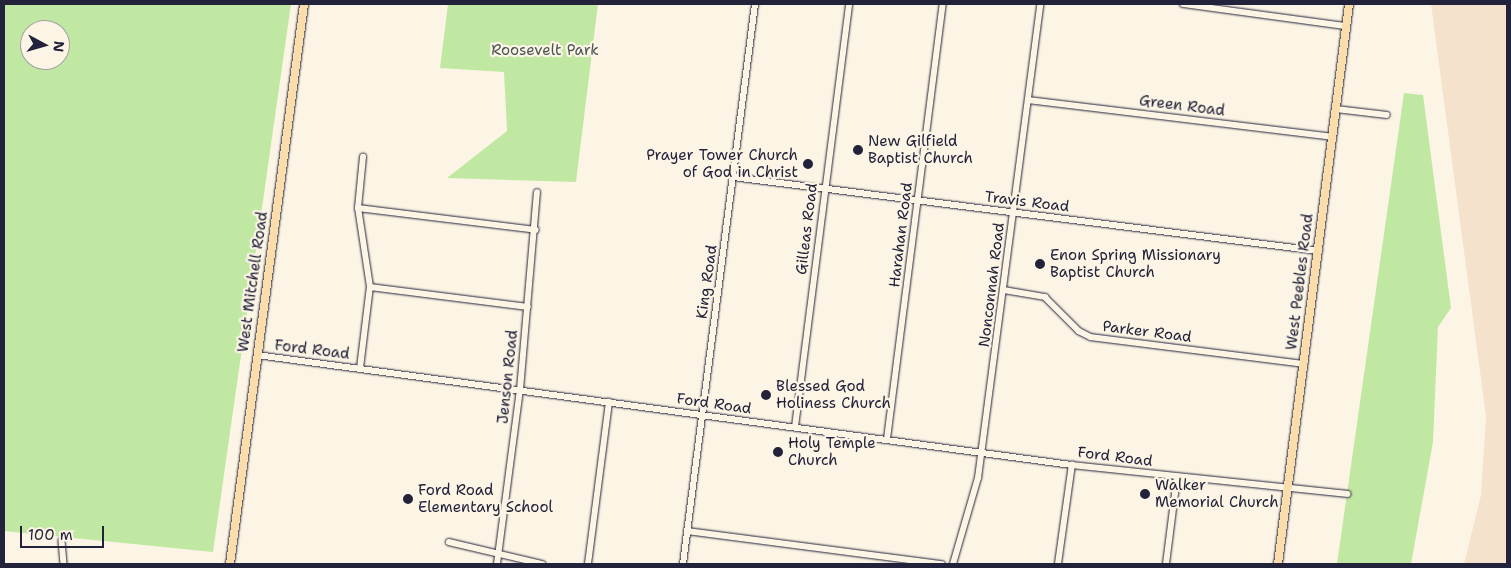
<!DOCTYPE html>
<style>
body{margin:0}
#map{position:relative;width:1511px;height:568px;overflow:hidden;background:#fcf5e5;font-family:"Shantell Sans",sans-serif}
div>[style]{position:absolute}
.built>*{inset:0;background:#f4e2cc}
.green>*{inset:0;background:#c1e8a3}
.roads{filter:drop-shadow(0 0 1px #22223b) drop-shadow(0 0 1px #22223b)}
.minor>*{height:5.5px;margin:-2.75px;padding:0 2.75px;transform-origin:2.75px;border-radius:2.75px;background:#fcf5e5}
.major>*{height:8px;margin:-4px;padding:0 4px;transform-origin:4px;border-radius:4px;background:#fbddab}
.dots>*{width:14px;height:14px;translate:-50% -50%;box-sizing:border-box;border:2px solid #fcf5e5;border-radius:50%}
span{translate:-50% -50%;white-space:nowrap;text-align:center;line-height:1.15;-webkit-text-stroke:4.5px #fcf5e5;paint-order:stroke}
.park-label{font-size:15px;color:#4a5455}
.street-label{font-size:15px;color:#22223b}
.poi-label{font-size:15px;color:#22223b}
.left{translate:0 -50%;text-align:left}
.right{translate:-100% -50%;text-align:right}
.frame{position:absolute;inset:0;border:5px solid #22223b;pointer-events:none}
.north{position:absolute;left:20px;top:20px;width:50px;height:50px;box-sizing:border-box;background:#fcf5e5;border:1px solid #a5a1a1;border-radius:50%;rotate:96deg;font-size:14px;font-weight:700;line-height:20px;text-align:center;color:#22223b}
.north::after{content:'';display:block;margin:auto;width:18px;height:22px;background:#22223b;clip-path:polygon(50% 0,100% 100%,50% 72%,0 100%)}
.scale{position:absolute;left:20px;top:526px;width:84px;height:22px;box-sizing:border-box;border:2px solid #22223b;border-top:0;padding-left:6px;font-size:15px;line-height:18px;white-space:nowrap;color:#22223b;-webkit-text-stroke:4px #fcf5e5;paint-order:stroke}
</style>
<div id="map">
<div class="built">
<div style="clip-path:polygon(1431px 4px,1507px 4px,1507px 564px,1464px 564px,1481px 495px,1486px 416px)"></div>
</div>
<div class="green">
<div style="clip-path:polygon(evenodd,4px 4px,291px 4px,213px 552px,4px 531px,4px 4px,30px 30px,60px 30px,60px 60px,30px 60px,30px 30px)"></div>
<div style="clip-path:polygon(448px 4px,598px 4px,576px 182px,447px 178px,507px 131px,504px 72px,440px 68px)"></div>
<div style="clip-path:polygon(1404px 93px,1423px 95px,1451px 308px,1438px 327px,1433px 442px,1411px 564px,1337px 564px)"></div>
</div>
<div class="roads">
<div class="minor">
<div style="left:1183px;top:4px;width:164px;rotate:7.7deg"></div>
<div style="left:1028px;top:100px;width:306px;rotate:6.9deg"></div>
<div style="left:1336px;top:109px;width:51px;rotate:6.7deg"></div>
<div style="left:733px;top:177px;width:591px;rotate:7.2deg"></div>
<div style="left:358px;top:208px;width:179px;rotate:7deg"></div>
<div style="left:370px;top:287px;width:159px;rotate:7.2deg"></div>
<div style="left:1004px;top:290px;width:42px;rotate:9.7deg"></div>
<div style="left:1045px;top:297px;width:48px;rotate:45deg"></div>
<div style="left:1079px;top:331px;width:13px;rotate:27deg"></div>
<div style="left:1091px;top:337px;width:215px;rotate:7.2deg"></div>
<div style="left:257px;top:355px;width:822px;rotate:7.69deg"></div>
<div style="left:1072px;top:465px;width:277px;rotate:6deg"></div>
<div style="left:360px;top:368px;width:82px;rotate:-83deg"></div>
<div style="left:370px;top:287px;width:80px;rotate:-98.6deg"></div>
<div style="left:358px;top:208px;width:51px;rotate:-84.4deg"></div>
<div style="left:795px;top:427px;width:426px;rotate:-82.7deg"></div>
<div style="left:887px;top:439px;width:439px;rotate:-82.7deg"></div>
<div style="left:687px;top:531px;width:257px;rotate:7.4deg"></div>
<div style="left:62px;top:541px;width:23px;rotate:85deg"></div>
<div style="left:449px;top:542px;width:96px;rotate:13.3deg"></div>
<div style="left:497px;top:564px;width:176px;rotate:-82.5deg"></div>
<div style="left:520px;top:390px;width:198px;rotate:-85.1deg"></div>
<div style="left:588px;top:564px;width:163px;rotate:-82.6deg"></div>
<div style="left:683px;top:564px;width:565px;rotate:-82.67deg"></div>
<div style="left:953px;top:564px;width:90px;rotate:-73.8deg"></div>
<div style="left:978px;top:478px;width:478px;rotate:-82.5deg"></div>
<div style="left:1058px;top:564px;width:100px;rotate:-82deg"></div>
<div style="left:1166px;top:564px;width:87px;rotate:-82.7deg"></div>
</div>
<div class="major">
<div style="left:230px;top:564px;width:565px;rotate:-82.47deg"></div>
<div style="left:1278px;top:564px;width:564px;rotate:-82.77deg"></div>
</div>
</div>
<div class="dots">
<div style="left:858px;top:150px;background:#22223b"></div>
<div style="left:808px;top:164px;background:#22223b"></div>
<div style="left:1040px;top:264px;background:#22223b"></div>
<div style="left:766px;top:395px;background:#22223b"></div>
<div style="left:778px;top:452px;background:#22223b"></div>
<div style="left:1145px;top:494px;background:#22223b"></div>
<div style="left:408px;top:499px;background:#22223b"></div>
</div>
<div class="park-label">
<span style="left:545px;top:51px">Roosevelt Park</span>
</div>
<div class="street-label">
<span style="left:1182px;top:106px;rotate:7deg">Green Road</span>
<span style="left:1027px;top:202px;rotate:7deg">Travis Road</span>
<span style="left:807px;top:229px;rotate:-83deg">Gilleas Road</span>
<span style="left:901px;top:235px;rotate:-83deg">Harahan Road</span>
<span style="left:253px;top:282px;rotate:-82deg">West Mitchell Road</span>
<span style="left:707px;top:282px;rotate:-82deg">King Road</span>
<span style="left:1300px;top:282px;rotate:-83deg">West Peebles Road</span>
<span style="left:992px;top:285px;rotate:-83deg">Nonconnah Road</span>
<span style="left:1147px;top:332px;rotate:7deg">Parker Road</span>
<span style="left:312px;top:350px;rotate:7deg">Ford Road</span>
<span style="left:508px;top:377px;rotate:-84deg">Jenson Road</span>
<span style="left:714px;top:404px;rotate:8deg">Ford Road</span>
<span style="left:1115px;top:457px;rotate:7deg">Ford Road</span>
</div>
<div class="poi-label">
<span class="left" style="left:868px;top:150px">New Gilfield<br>Baptist Church</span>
<span class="right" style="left:798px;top:164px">Prayer Tower Church<br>of God in Christ</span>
<span class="left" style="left:1050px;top:264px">Enon Spring Missionary<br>Baptist Church</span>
<span class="left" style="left:776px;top:395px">Blessed God<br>Holiness Church</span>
<span class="left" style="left:788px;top:452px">Holy Temple<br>Church</span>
<span class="left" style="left:1155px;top:494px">Walker<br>Memorial Church</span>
<span class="left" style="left:418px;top:499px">Ford Road<br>Elementary School</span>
</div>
<div class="frame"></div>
<div class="north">N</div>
<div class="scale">100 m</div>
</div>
